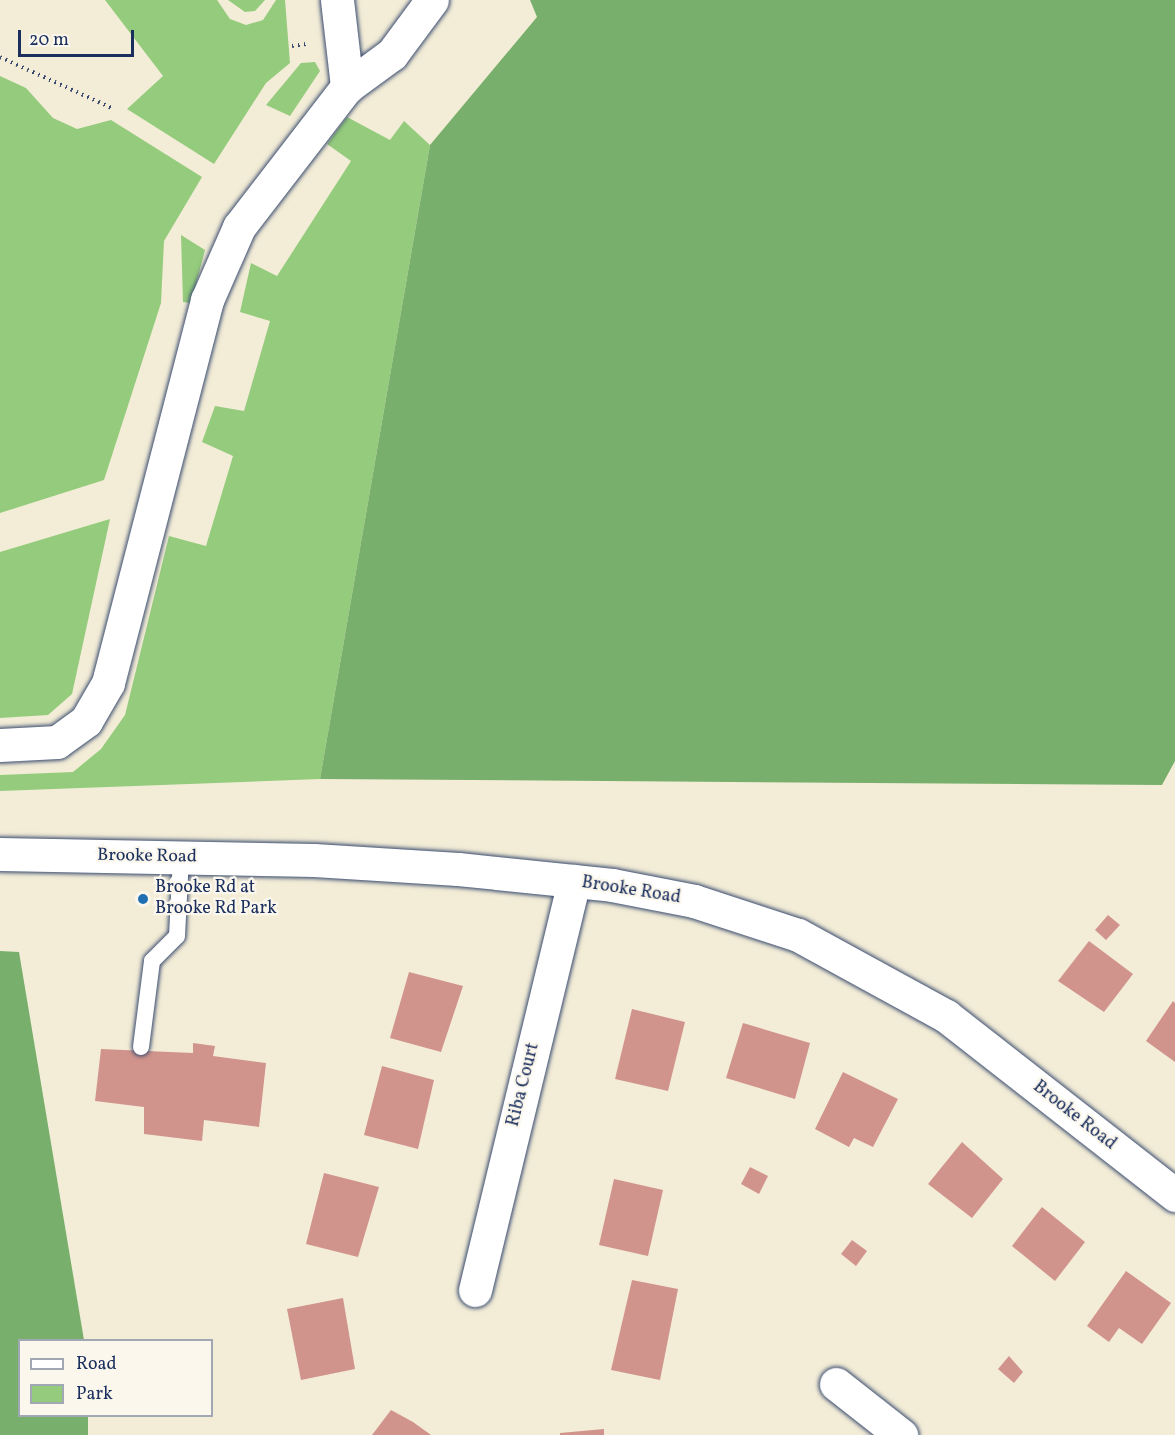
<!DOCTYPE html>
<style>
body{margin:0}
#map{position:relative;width:1175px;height:1435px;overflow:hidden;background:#f3edd7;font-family:Vollkorn,serif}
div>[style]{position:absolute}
.green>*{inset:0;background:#95cb7d}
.forest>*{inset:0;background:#78af6c}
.building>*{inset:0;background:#d1948d}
.path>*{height:4px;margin-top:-2px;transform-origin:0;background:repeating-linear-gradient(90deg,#3b4c70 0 1.5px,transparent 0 6px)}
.roads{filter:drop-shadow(0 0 2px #3b4c70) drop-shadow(0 0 2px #3b4c70)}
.service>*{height:16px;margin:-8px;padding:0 8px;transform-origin:8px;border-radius:8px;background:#fff}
.minor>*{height:33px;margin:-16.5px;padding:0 16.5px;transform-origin:16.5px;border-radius:16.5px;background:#fff}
.tertiary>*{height:33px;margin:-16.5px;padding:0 16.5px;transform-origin:16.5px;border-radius:16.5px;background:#fff}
.dots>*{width:16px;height:16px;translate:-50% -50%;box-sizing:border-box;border:3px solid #fbf7ec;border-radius:50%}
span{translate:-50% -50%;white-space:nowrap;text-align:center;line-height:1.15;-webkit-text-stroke:4.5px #fbf7ec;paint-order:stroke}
.street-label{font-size:18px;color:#1b2f5e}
.poi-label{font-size:18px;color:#1b2f5e}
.left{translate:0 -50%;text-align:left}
.legend{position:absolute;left:18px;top:1339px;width:195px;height:78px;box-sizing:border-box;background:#fbf7ec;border:2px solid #a1a7b3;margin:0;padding:8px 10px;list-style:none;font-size:18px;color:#1b2f5e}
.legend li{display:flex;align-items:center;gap:12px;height:30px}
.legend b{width:30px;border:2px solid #a1a7b3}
.scale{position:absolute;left:18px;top:30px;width:116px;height:27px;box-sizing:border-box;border:3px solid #1b2f5e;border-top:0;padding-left:8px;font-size:18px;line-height:21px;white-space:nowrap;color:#1b2f5e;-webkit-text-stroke:4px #fbf7ec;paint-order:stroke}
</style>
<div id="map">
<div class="green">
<div style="clip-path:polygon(105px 0,217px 0,230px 19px,246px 25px,263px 20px,276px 0,285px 0,290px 63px,266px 83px,214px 164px,127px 109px,163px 76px)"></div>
<div style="clip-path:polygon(228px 0,265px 0,255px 11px,245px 12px)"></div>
<div style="clip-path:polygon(315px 62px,320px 71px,290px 116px,266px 105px,301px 63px)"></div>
<div style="clip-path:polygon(0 76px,26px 88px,53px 118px,77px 129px,111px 120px,202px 177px,164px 241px,161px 303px,104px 480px,0 513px)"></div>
<div style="clip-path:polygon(347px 117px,390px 140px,404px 121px,430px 145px,320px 779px,0 791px,0 775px,73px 772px,101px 749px,125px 715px,169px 536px,206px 546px,233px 456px,202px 442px,215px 406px,244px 411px,270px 321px,240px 312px,251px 263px,277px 276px,351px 161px,327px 144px)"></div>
<div style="clip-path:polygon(181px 235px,205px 250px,191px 303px,183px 302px)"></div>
<div style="clip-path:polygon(110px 519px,72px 694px,48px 715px,0 718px,0 552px)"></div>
</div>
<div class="forest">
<div style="clip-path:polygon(530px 0,1175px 0,1175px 761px,1162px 785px,320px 779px,430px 145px,537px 17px)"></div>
<div style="clip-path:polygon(0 951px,19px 952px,84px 1340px,20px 1340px,20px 1416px,88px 1416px,88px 1435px,0 1435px)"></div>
</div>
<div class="building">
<div style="clip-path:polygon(1108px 915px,1120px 925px,1106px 940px,1095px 930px)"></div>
<div style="clip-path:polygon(1089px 941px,1133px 974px,1104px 1012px,1058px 981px)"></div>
<div style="clip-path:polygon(409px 972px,463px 986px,441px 1052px,390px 1038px)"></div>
<div style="clip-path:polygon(1173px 1001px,1175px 1003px,1175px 1062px,1146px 1041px)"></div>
<div style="clip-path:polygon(632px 1009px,685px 1022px,668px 1091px,615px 1079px)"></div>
<div style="clip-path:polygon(743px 1023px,810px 1043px,795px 1099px,726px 1078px)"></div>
<div style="clip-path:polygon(193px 1043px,215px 1046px,213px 1056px,266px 1063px,259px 1127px,204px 1120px,202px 1141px,144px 1134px,144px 1107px,95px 1101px,101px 1049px,193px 1053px)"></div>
<div style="clip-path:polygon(382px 1066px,434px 1080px,418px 1149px,364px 1135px)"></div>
<div style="clip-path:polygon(843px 1072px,898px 1099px,873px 1147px,854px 1138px,849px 1147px,815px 1129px)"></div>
<div style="clip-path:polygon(962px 1142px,1003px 1179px,972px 1218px,928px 1184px)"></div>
<div style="clip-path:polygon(750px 1167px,768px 1176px,759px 1194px,741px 1184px)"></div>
<div style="clip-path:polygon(324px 1173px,379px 1187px,358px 1257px,306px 1244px)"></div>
<div style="clip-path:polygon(614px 1179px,663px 1190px,648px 1256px,599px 1245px)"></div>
<div style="clip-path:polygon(1042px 1207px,1085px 1242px,1055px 1281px,1012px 1246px)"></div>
<div style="clip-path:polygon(852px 1240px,867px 1251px,856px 1266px,841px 1254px)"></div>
<div style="clip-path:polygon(1126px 1271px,1171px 1303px,1142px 1344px,1119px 1328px,1109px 1342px,1087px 1326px)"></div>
<div style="clip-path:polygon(632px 1280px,678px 1289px,660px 1380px,611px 1370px)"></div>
<div style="clip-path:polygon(343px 1298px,355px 1369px,301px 1380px,287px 1309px)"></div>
<div style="clip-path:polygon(1009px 1356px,1023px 1372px,1014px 1383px,998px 1369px)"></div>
<div style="clip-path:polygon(391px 1410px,413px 1422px,431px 1435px,372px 1435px)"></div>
<div style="clip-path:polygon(604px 1429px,604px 1435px,560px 1435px,560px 1433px)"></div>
</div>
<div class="path">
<div style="left:292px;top:46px;width:14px;rotate:-8deg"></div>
<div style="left:0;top:57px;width:125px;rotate:24.5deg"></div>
</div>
<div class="roads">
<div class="service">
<div style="left:141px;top:1047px;width:87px;rotate:-82.7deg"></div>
<div style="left:152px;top:961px;width:35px;rotate:-45deg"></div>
<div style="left:177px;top:936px;width:79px;rotate:-87.1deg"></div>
</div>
<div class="minor">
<div style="left:337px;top:0;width:88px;rotate:83.4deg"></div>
<div style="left:0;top:745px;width:57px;rotate:-3deg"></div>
<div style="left:57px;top:742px;width:36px;rotate:-36deg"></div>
<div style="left:86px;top:721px;width:44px;rotate:-59.9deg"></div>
<div style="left:108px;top:683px;width:396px;rotate:-75.5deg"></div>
<div style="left:207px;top:300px;width:80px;rotate:-66.3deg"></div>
<div style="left:239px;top:227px;width:177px;rotate:-52.4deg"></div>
<div style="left:347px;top:87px;width:56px;rotate:-36.3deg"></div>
<div style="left:392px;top:54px;width:67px;rotate:-53.5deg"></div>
<div style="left:475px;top:1290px;width:421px;rotate:-76.4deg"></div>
<div style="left:836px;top:1384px;width:83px;rotate:38.1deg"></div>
</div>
<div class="tertiary">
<div style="left:0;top:854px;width:314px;rotate:1.1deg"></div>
<div style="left:314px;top:860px;width:144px;rotate:3.6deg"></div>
<div style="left:458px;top:869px;width:155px;rotate:5.9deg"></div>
<div style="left:612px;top:885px;width:84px;rotate:11deg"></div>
<div style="left:694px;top:901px;width:109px;rotate:18.1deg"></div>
<div style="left:798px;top:935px;width:169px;rotate:28.7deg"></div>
<div style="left:946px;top:1016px;width:291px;rotate:38deg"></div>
</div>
</div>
<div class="dots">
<div style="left:143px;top:899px;background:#1f6fb2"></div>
</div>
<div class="street-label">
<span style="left:147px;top:857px;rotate:1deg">Brooke Road</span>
<span style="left:631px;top:891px;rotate:9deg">Brooke Road</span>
<span style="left:524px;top:1085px;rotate:-76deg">Riba Court</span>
<span style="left:1074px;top:1116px;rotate:38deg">Brooke Road</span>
</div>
<div class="poi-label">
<span class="left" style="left:155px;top:899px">Brooke Rd at<br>Brooke Rd Park</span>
</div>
<ul class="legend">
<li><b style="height:8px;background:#fff"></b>Road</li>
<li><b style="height:16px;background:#95cb7d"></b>Park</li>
</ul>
<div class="scale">20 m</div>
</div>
